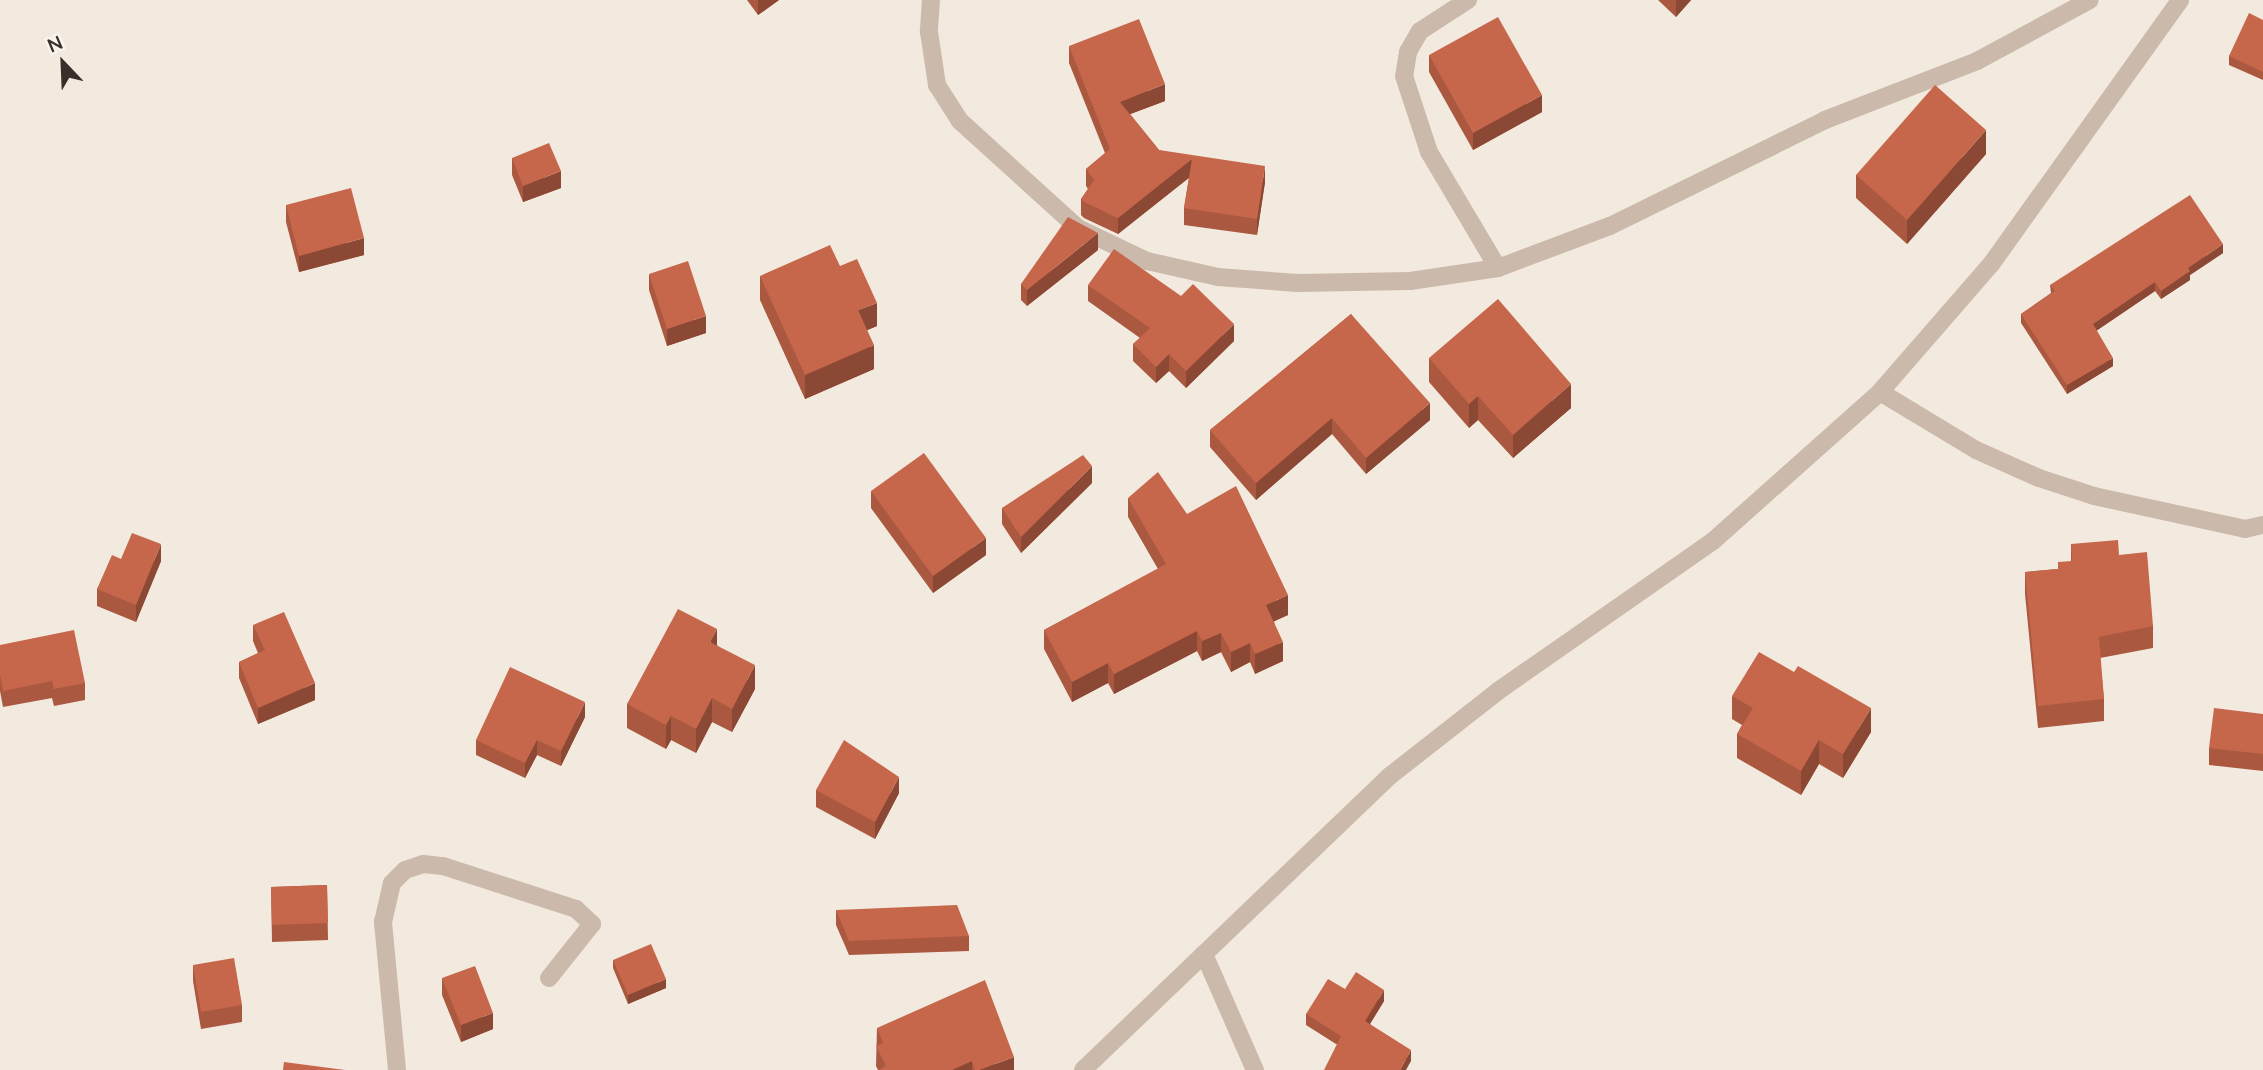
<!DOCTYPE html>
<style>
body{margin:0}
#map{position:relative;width:2263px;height:1070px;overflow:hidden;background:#f3eadf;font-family:Mulish,sans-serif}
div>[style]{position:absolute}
.minor>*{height:18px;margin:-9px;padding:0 9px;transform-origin:9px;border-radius:9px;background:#cbb9ab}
.wall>*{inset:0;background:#aa5940}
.shaded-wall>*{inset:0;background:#8b4834}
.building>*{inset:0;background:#c6674b}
span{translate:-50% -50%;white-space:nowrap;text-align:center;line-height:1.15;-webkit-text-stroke:5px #faf4ec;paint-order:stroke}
.north{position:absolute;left:28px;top:28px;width:70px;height:70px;-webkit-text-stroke:5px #faf4ec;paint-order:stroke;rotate:337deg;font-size:19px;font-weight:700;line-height:28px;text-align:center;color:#392f2a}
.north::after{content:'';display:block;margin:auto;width:24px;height:32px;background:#392f2a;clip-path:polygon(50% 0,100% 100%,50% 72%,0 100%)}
</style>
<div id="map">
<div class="minor">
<div style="left:931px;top:0;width:32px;rotate:94deg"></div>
<div style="left:929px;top:32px;width:54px;rotate:81.4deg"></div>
<div style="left:937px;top:85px;width:43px;rotate:57.4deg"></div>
<div style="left:960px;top:121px;width:159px;rotate:42.2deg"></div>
<div style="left:1078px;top:228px;width:76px;rotate:25.6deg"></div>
<div style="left:1147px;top:261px;width:73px;rotate:12.7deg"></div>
<div style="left:1218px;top:277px;width:80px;rotate:4.3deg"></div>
<div style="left:1298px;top:283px;width:112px;rotate:-1deg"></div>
<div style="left:1410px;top:281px;width:89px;rotate:-8.4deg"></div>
<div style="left:1498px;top:268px;width:120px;rotate:-20.6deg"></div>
<div style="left:1610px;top:226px;width:240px;rotate:-26.2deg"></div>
<div style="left:1825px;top:120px;width:163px;rotate:-21.2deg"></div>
<div style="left:1977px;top:61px;width:128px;rotate:-28.4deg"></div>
<div style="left:1468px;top:0;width:57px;rotate:147.1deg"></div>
<div style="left:1420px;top:31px;width:24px;rotate:120deg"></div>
<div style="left:1408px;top:52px;width:24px;rotate:99deg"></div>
<div style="left:1404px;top:76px;width:80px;rotate:71.8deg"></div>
<div style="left:1429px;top:152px;width:135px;rotate:59.3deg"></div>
<div style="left:1880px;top:392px;width:112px;rotate:31.1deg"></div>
<div style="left:1976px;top:450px;width:69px;rotate:24deg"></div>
<div style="left:2039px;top:478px;width:58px;rotate:18.1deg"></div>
<div style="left:2094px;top:496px;width:155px;rotate:12.3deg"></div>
<div style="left:2245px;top:529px;width:18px;rotate:-13deg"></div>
<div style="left:1204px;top:954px;width:127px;rotate:66.3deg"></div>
<div style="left:397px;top:1070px;width:149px;rotate:-95.4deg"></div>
<div style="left:383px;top:922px;width:40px;rotate:-77deg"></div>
<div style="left:392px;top:883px;width:18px;rotate:-45deg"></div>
<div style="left:405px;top:870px;width:19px;rotate:-18deg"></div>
<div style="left:423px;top:864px;width:20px;rotate:6deg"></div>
<div style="left:443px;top:866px;width:140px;rotate:17.9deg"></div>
<div style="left:576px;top:909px;width:22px;rotate:43deg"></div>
<div style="left:592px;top:924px;width:69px;rotate:128.5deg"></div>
<div style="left:1083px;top:1070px;width:426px;rotate:-43.8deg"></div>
<div style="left:1391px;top:775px;width:136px;rotate:-38.1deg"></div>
<div style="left:1498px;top:691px;width:262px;rotate:-34.9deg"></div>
<div style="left:1713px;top:541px;width:224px;rotate:-41.7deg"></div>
<div style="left:1880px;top:392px;width:171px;rotate:-49deg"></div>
<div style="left:1992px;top:263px;width:323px;rotate:-54.4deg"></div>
</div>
<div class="wall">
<div style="clip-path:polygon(747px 0,779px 0,758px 15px)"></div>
<div style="clip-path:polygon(1658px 0,1691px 0,1676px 17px)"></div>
<div style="clip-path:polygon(2263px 20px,2263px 80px,2229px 65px,2229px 56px)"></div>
<div style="clip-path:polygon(1069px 46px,1165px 101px,1130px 114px,1159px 150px,1265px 182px,1257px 235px,1184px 225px,1184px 208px,1189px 178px,1118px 234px,1084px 218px,1081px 215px,1081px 199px,1088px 189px,1086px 186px,1086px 169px,1105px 153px,1069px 63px)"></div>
<div style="clip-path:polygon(1429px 55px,1542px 112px,1473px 150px,1429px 72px)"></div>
<div style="clip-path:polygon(1986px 154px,1907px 244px,1856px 198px,1856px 175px)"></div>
<div style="clip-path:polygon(512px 158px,561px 188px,523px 202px,512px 175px)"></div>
<div style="clip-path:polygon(286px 205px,364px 255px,299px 272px,286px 222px)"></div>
<div style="clip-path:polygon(1098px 250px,1027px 306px,1021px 300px,1021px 284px)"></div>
<div style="clip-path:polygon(2223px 253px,2190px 275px,2190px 280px,2161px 299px,2155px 291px,2096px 331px,2113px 366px,2067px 394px,2021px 323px,2021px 314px,2051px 293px,2050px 285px)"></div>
<div style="clip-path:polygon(649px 274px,706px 333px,667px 346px,649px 290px)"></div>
<div style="clip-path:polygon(760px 276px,877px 326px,867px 330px,874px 369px,805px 399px,760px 300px)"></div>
<div style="clip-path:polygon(1088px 285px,1234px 341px,1186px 388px,1169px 371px,1156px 383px,1133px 361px,1133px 344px,1140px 338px,1088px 301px)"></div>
<div style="clip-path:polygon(1351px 314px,1430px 420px,1366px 474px,1332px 434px,1256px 500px,1210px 447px,1210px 430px)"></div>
<div style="clip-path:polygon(1429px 358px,1571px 408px,1513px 458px,1478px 420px,1469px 428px,1429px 382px)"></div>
<div style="clip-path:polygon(1092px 483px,1021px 553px,1002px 524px,1002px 508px)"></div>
<div style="clip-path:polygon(871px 491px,986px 555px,933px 593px,871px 508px)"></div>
<div style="clip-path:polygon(1128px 498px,1187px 514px,1288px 615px,1274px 621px,1283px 661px,1255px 674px,1250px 662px,1231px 672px,1221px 652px,1202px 661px,1197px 651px,1114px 694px,1108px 683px,1072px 702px,1044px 649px,1044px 630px,1158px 569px,1128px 517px)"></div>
<div style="clip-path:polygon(2071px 544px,2119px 555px,2153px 626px,2153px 648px,2100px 658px,2104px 699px,2104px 721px,2038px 728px,2025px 594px,2025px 572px,2058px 569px,2071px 561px)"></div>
<div style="clip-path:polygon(121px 559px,161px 561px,136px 622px,97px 606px,97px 589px)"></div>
<div style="clip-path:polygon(253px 625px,315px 700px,258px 724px,239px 678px,239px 662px,258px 653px,253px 641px)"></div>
<div style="clip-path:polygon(0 645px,85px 683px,85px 700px,54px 706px,52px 698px,3px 707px,0 691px)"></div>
<div style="clip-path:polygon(717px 645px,755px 689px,732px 732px,712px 722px,696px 753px,671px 740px,666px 749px,627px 728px,627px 704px)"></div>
<div style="clip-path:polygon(1732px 696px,1871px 732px,1843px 778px,1819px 764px,1801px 795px,1737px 758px,1737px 734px,1742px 725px,1732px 719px)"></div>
<div style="clip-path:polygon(2263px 714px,2263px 771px,2209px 765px,2209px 748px)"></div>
<div style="clip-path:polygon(585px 717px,561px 766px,537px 755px,525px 778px,476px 755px,476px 740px)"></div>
<div style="clip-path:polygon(816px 790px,899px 793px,875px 839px,816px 807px)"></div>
<div style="clip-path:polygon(327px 885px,328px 940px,272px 942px,271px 887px)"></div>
<div style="clip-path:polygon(836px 910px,969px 936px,969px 951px,849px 955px,836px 925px)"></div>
<div style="clip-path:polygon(613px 960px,666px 988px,628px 1004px,613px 968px)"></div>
<div style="clip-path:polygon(193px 965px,242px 1005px,242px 1022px,201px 1029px,193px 981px)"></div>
<div style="clip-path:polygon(442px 978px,493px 1029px,461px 1042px,442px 995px)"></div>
<div style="clip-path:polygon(1345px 989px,1384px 1001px,1370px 1024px,1411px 1061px,1336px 1044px,1306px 1025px,1306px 1014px)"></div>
<div style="clip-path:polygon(877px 1028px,1014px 1070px,878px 1070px,876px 1066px)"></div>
</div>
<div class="shaded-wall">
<div style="clip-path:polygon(758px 0,779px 0,758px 15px)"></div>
<div style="clip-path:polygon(1676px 0,1691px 0,1676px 17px)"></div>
<div style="clip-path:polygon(1165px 84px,1165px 101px,1120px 118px,1120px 102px)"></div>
<div style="clip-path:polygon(1542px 95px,1542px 112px,1473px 150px,1473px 133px)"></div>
<div style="clip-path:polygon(1986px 130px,1986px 154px,1907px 244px,1907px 220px)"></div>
<div style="clip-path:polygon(1192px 159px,1192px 175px,1118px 234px,1118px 218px)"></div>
<div style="clip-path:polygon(1265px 166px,1265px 182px,1257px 235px,1257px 219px)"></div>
<div style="clip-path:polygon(561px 171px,561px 188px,523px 202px,523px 186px)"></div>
<div style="clip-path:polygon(1098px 233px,1098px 250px,1027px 306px,1027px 290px)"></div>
<div style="clip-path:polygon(364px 238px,364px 255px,299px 272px,299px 256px)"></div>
<div style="clip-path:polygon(2223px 244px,2223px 253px,2190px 275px,2190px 280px,2161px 299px,2161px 291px,2188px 268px)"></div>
<div style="clip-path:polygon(2155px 282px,2155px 291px,2093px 333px,2093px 324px)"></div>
<div style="clip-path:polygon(877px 303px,877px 326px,858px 334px,858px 310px)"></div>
<div style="clip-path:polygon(706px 316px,706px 333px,667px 346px,667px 329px)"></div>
<div style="clip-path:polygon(1234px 324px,1234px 341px,1186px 388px,1186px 371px)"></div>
<div style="clip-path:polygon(874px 345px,874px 369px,805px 399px,805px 375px)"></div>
<div style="clip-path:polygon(1169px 354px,1169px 371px,1156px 383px,1156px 367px)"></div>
<div style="clip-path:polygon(2113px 358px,2113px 366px,2067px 394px,2067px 385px)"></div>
<div style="clip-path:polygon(1571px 384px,1571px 408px,1513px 458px,1513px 435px)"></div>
<div style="clip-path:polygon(1478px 396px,1478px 420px,1469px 428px,1469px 404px)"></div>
<div style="clip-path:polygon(1430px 403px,1430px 420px,1366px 474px,1366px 458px)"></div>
<div style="clip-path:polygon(1332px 418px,1332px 434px,1256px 500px,1256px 483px)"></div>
<div style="clip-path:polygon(1092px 466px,1092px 483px,1021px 553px,1021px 537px)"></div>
<div style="clip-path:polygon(986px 538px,986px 555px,933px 593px,933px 576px)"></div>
<div style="clip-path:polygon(161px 544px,161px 561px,136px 622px,136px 605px)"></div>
<div style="clip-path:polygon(1288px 595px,1288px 615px,1266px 625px,1266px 605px)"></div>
<div style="clip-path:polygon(717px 629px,717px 653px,710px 642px)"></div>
<div style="clip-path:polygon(1197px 631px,1197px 651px,1114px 694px,1114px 674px)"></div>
<div style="clip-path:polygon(1221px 633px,1221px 652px,1202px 661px,1202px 641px)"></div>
<div style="clip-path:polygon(1283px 642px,1283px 661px,1255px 674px,1255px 654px)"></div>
<div style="clip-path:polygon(1250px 643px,1250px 662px,1231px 672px,1231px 652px)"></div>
<div style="clip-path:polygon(1108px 663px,1108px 683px,1072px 702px,1072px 682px)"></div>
<div style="clip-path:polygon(755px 665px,755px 689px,732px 732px,732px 709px)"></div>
<div style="clip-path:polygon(315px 683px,315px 700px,258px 724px,258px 708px)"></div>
<div style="clip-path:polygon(712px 698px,712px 722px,696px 753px,696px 729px)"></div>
<div style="clip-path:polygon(585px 702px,585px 717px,561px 766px,561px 751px)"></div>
<div style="clip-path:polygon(1871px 708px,1871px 732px,1843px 778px,1843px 754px)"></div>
<div style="clip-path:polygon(671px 716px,671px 740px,666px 749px,666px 725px)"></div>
<div style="clip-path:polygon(537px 740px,537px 755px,525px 778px,525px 763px)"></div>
<div style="clip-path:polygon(1819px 740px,1819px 764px,1801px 795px,1801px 771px)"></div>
<div style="clip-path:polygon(899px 777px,899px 793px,875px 839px,875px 822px)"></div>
<div style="clip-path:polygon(666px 979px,666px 988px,628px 1004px,628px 995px)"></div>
<div style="clip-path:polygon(1384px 990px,1384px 1001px,1365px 1032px,1365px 1021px)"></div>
<div style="clip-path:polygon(493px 1013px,493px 1029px,461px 1042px,461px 1025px)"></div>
<div style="clip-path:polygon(1411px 1050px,1411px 1061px,1406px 1070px,1400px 1070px)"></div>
<div style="clip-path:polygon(1014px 1057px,1014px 1070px,979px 1070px)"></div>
<div style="clip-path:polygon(972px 1061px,972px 1070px,952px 1070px)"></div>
</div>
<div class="building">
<div style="clip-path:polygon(2249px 13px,2263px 20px,2263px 72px,2229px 56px)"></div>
<div style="clip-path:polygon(1498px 17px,1542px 95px,1473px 133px,1429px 55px)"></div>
<div style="clip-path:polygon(1139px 19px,1165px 84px,1120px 102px,1159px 150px,1265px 166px,1257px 219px,1184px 208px,1192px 159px,1118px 218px,1084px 202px,1081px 199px,1094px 180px,1086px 169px,1110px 149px,1069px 46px)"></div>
<div style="clip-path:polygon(1935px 85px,1986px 130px,1907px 220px,1856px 175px)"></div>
<div style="clip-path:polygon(549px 143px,561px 171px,523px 186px,512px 158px)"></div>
<div style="clip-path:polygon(351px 188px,364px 238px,299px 256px,286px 205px)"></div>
<div style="clip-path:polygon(2190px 195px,2223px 244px,2188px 268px,2190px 271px,2161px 291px,2155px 282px,2093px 324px,2113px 358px,2067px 385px,2021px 314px,2055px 291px,2050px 285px)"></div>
<div style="clip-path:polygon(1068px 217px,1098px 233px,1027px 290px,1021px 284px)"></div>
<div style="clip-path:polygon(830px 245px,840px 266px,857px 259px,877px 303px,858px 310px,874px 345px,805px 375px,760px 276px)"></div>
<div style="clip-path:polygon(1114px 249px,1181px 296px,1193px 284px,1234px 324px,1186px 371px,1169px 354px,1156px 367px,1133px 344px,1150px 328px,1088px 285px)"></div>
<div style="clip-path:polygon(688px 261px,706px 316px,667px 329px,649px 274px)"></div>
<div style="clip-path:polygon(1498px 299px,1571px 384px,1513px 435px,1478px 396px,1469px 404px,1429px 358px)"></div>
<div style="clip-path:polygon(1351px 314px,1430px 403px,1366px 458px,1332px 418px,1256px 483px,1210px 430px)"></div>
<div style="clip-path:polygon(924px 453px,986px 538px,933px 576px,871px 491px)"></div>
<div style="clip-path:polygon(1083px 455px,1092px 466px,1021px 537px,1002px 508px)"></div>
<div style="clip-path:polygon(1158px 472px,1187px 514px,1236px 486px,1288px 595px,1266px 605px,1283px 642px,1255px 654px,1250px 643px,1231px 652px,1221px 633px,1202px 641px,1197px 631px,1114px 674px,1108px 663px,1072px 682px,1044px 630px,1166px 564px,1128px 498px)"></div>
<div style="clip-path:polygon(132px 533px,161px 544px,136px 605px,97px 589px,112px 555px,121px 559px)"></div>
<div style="clip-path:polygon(2118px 540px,2119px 555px,2147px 552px,2153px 626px,2099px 637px,2104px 699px,2038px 706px,2025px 572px,2058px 569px,2058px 562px,2072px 561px,2071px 544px)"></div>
<div style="clip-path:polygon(678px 609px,717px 629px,710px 642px,755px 665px,732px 709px,712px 698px,696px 729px,671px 716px,666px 725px,627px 704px)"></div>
<div style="clip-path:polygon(284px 612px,315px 683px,258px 708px,239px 662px,265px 650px,253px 625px)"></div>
<div style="clip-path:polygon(74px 630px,85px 683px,54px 689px,52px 681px,3px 691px,0 674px,0 645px)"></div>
<div style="clip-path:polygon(1759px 652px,1794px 672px,1798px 666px,1871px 708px,1843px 754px,1819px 740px,1801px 771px,1737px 734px,1753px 708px,1732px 696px)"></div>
<div style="clip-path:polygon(510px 667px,585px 702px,561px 751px,537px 740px,525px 763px,476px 740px)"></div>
<div style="clip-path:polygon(2214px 708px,2263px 714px,2263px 754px,2209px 748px)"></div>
<div style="clip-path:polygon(844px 740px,899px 777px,875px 822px,816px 790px)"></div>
<div style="clip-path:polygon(327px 885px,328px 923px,272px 925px,271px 887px)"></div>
<div style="clip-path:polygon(957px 905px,969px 936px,849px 941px,836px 910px)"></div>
<div style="clip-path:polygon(651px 944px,666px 979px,628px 995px,613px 960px)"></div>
<div style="clip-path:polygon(234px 958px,242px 1005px,201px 1012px,193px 965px)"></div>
<div style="clip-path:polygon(475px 966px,493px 1013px,461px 1025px,442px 978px)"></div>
<div style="clip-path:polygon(1356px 972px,1384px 990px,1365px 1021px,1411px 1050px,1400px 1070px,1324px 1070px,1341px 1036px,1306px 1014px,1328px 979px,1345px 989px)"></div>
<div style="clip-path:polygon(985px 980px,1014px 1057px,979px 1070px,975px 1070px,972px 1061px,952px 1070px,879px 1070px,886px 1066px,876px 1046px,883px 1043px,877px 1028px)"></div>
<div style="clip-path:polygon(284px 1062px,345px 1070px,283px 1070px)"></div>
</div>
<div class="north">N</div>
</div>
